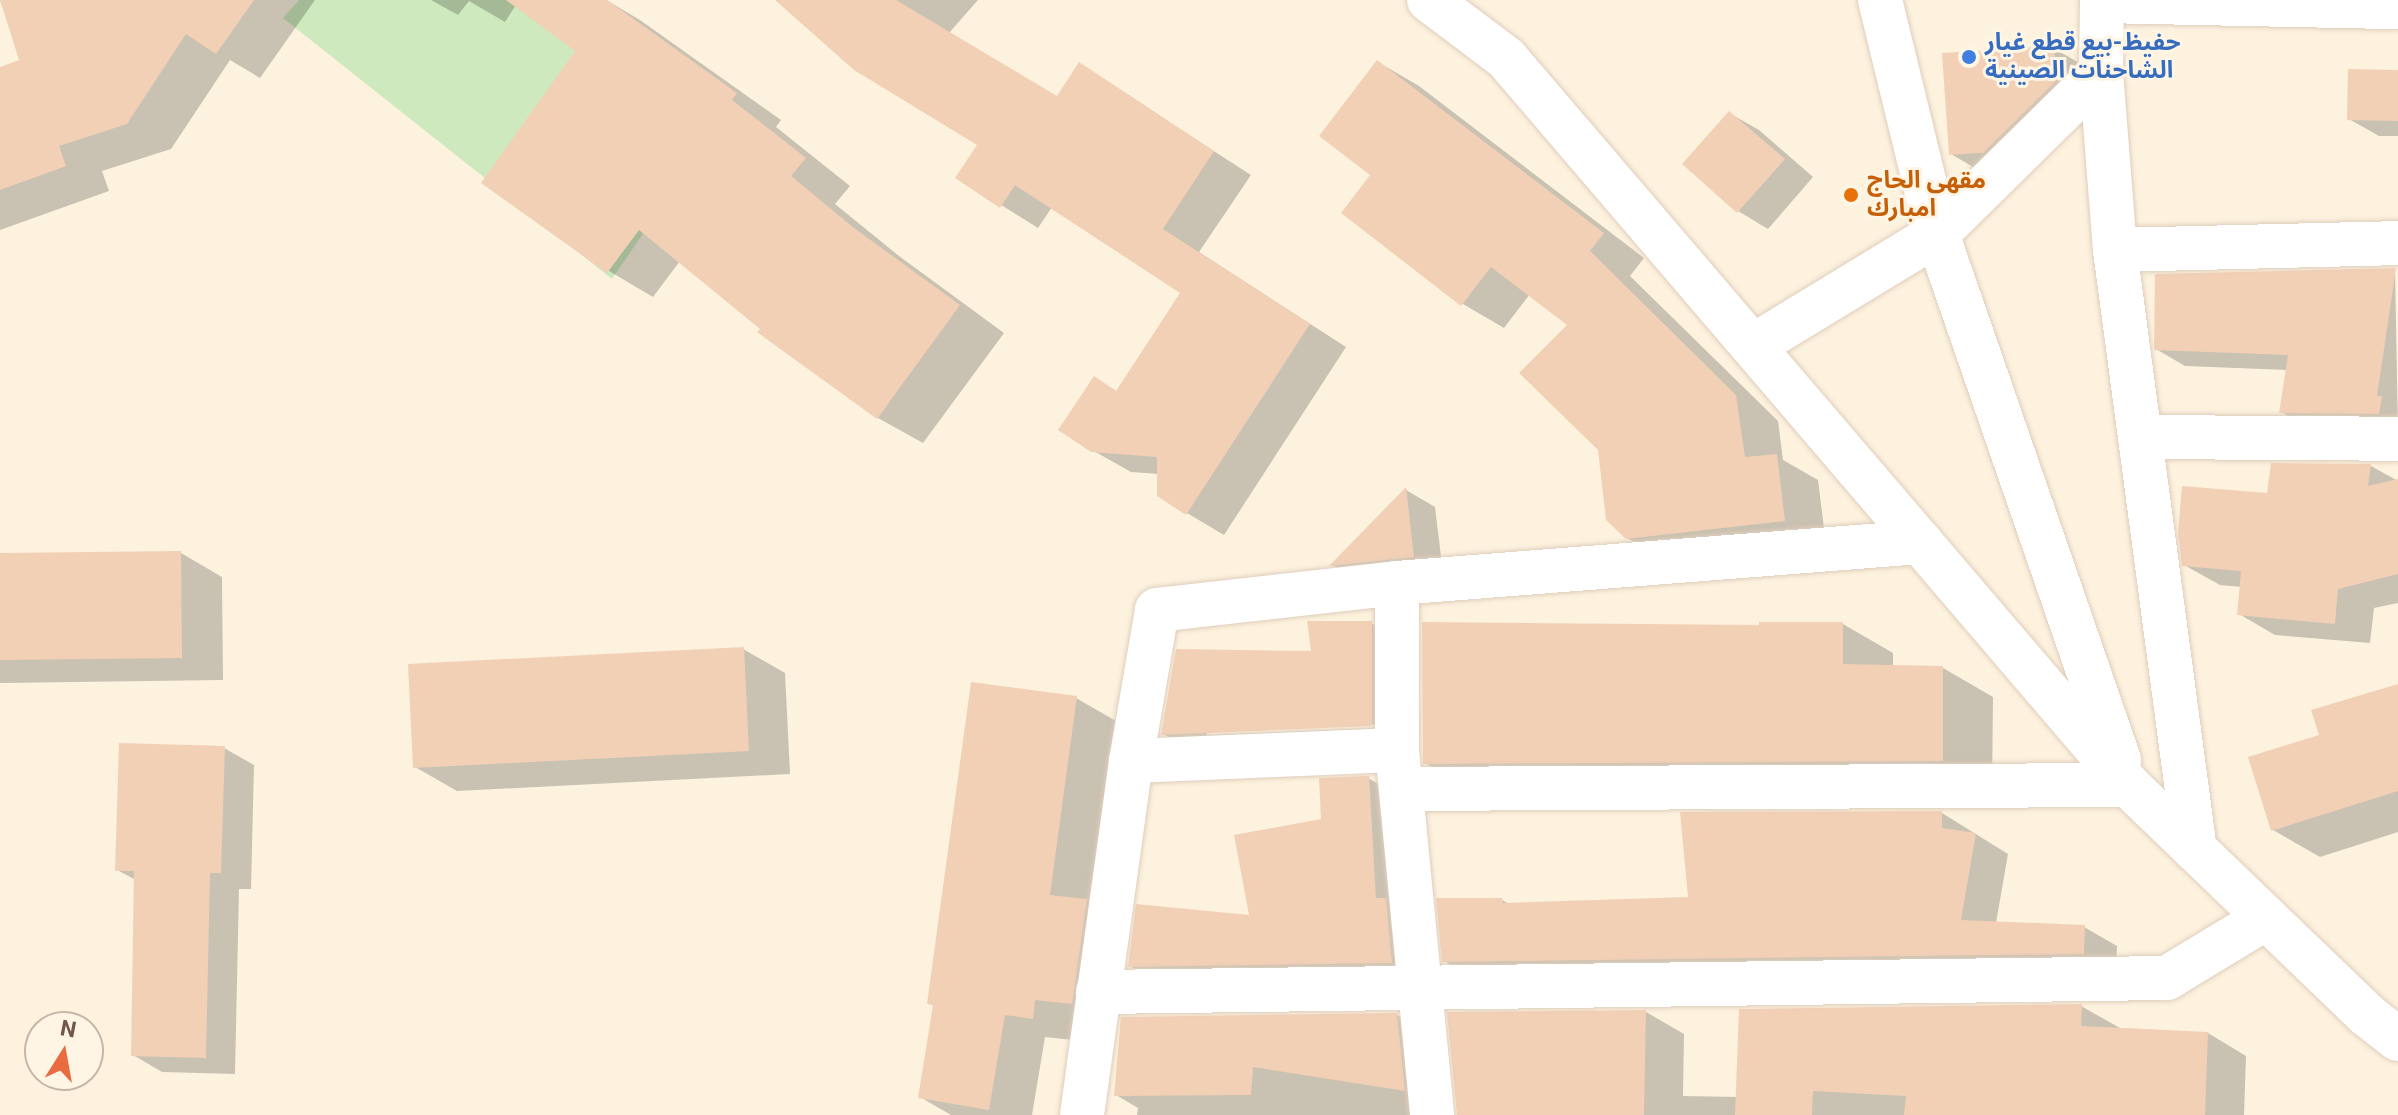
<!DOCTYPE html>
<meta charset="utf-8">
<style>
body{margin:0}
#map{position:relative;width:2398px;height:1115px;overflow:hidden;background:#fcf2de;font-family:Roboto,"Noto Sans Arabic",sans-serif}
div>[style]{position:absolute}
.green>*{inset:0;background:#cee9bd}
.shadow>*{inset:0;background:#0003}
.building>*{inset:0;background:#f2d0b6}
.roads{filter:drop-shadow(0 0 2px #e0cdbb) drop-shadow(0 0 2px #e0cdbb)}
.street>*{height:44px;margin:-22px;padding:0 22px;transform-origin:22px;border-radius:22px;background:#fff}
.secondary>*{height:44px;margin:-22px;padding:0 22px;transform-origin:22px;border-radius:22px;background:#fff}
.dots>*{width:22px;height:22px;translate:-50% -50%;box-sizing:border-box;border:4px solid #fff5e5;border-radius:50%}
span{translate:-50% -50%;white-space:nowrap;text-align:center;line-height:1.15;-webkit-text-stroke:6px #fff5e5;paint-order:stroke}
.shop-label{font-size:24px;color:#366cbe;font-weight:700}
.left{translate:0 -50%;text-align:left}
.food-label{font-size:24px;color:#c56008;font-weight:700}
.north{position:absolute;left:24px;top:1011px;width:80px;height:80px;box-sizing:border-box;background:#fff5e5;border:2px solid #c7b6a6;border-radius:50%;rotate:11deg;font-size:22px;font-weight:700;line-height:32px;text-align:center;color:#725747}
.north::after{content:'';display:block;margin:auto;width:28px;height:36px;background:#e96c41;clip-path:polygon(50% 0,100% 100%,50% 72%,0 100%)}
</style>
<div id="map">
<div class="green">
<div style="clip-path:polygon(299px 0,588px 0,726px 112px,612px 279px,283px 18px)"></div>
</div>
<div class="shadow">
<div style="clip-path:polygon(0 0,315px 0,260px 78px,230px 60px,171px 149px,102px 171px,109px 191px,0 230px,0 69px,22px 61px)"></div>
<div style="clip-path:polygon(431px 0,606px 0,640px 20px,781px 120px,776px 127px,850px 186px,835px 204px,899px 256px,1004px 333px,923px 443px,878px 418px,680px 261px,653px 297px,609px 271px,484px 182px,578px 50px,516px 5px,505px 22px,469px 1px,458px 15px)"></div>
<div style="clip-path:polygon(778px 0,978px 0,949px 33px,1058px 98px,1080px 65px,1251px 175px,1199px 252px,1346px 347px,1224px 535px,1187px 513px,1159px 474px,1131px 472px,1092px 450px,1095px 379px,1118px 392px,1183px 292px,1052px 207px,1038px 228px,958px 178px,980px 144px)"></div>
<div style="clip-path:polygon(2053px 48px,2083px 65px,1980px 171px,1951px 154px)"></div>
<div style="clip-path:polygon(1378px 62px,1419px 86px,1644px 258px,1630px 276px,1778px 421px,1783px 460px,1818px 480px,1826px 544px,1669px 562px,1627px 538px,1600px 449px,1570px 325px,1530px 294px,1504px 328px,1463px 304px,1343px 213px,1373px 175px)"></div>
<div style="clip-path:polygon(2398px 72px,2398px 136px,2379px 136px,2349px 119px)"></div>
<div style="clip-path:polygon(1729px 113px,1759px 130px,1813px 177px,1768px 229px,1738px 211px,1684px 164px)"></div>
<div style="clip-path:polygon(2395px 270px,2398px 430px,2311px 429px,2281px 412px,2288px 370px,2185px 366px,2156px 349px)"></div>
<div style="clip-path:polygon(2371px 466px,2398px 481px,2398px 603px,2374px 608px,2370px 643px,2275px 635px,2239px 614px,2242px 587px,2220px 585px,2184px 565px,2268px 496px)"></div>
<div style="clip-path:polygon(1406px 490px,1435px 507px,1443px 573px,1360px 581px,1332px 565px)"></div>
<div style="clip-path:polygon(181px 553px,222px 577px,223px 680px,0 683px,0 555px)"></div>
<div style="clip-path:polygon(evenodd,1371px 623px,1413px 647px,1413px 749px,1204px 758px,1163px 734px,1371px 623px,1382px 724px,1382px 728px,1207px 735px,1207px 731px,1382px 724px)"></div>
<div style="clip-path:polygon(1843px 624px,1893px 653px,1893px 667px,1943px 668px,1993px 697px,1992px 789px,1476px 792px,1425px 763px,1761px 627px)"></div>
<div style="clip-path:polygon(743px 649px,785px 673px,790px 774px,457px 791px,415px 767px)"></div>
<div style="clip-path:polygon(2398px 686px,2398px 832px,2320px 857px,2273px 830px,2321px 736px)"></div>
<div style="clip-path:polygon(1076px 698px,1116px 721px,1073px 1040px,1045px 1037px,1032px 1115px,951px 1115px,920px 1097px,934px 1006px,929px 1003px)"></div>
<div style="clip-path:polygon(224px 748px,254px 765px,251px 889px,239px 889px,235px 1074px,162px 1072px,133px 1055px,136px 880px,117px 870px)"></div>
<div style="clip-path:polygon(1368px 778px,1404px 799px,1427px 982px,1165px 986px,1130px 966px,1251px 917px,1323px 820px)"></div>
<div style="clip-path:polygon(1942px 813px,2008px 854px,1996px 923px,2084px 927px,2117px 946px,2116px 972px,1477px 980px,1444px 961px,1502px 900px,1509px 904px,1690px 899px)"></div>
<div style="clip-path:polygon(2081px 1006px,2120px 1028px,2208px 1033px,2246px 1056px,2244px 1115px,1460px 1115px,1646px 1012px,1684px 1034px,1683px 1096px,1738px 1097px)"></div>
<div style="clip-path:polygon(1397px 1015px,1426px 1032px,1434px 1115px,1137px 1115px,1138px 1108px,1116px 1095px)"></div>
</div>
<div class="building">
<div style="clip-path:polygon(0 0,254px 0,216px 54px,186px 34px,127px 124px,59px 146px,66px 166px,0 190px,0 67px,19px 60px)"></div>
<div style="clip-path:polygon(506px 0,607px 0,737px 93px,732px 100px,806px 158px,791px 176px,854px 228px,960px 305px,877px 419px,757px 332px,760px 329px,639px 230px,607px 273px,481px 183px,575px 51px)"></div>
<div style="clip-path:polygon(775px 0,896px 0,1057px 96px,1079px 62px,1214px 151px,1163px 229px,1310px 324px,1186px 515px,1157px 496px,1157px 457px,1091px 452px,1058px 430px,1094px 376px,1116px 391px,1180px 293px,1015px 185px,1000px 208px,955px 178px,977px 145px,854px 70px)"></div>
<div style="clip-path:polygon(2054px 46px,2056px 81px,1983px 153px,1949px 155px,1942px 53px)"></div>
<div style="clip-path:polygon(1377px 60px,1604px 233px,1590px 251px,1736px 395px,1745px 457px,1777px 454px,1785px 521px,1626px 539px,1606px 520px,1598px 450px,1519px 373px,1567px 325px,1491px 267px,1461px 306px,1341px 213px,1370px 175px,1319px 136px)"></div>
<div style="clip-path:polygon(2348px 69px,2398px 70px,2398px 121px,2347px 120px)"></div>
<div style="clip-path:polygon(1729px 111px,1785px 159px,1737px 213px,1682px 164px)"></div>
<div style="clip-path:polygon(2396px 268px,2377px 396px,2382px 396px,2379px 414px,2279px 413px,2288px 355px,2154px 350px,2155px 274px)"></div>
<div style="clip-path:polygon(2271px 463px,2371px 464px,2368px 486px,2398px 479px,2398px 574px,2338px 589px,2335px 624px,2237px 615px,2241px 571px,2182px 566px,2178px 532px,2182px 486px,2267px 493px)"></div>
<div style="clip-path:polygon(1406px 487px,1414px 557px,1329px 566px)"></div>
<div style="clip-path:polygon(181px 551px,182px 658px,0 660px,0 553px)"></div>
<div style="clip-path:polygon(1307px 621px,1372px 621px,1372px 726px,1161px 735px,1176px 649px,1311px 651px)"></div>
<div style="clip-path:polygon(1422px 622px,1759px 625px,1759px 622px,1843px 622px,1843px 664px,1943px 666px,1943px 761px,1423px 764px)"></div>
<div style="clip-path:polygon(744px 647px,749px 751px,413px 768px,408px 664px)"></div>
<div style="clip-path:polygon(971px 682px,1077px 696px,1050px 895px,1087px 899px,1072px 1004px,1035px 1000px,1033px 1019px,1005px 1015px,989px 1110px,918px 1098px,933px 1005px,927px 1004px)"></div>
<div style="clip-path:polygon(2398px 684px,2398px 791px,2271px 831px,2248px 757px,2319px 735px,2311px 710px)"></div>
<div style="clip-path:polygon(119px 743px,225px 746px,221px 873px,210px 873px,206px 1058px,131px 1056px,134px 871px,115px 871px)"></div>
<div style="clip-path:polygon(1369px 776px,1376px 898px,1386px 898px,1392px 963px,1128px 967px,1136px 904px,1249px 915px,1234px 835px,1321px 819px,1319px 778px)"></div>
<div style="clip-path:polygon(1942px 811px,1942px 828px,1976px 833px,1961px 920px,2085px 925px,2084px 954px,1442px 962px,1436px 898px,1502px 898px,1503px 903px,1688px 897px,1680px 812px)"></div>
<div style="clip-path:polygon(2082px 1004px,2081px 1026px,2208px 1032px,2205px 1115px,1904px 1115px,1906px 1096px,1813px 1091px,1812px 1115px,1735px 1115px,1739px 1009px)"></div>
<div style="clip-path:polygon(1646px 1010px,1644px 1115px,1457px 1115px,1447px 1012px)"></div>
<div style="clip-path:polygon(1397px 1013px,1405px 1091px,1253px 1067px,1251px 1095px,1114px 1096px,1121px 1017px)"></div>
</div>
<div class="roads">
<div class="street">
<div style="left:2102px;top:0;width:72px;rotate:90.8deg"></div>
<div style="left:2101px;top:72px;width:179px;rotate:85.5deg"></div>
<div style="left:2115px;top:250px;width:605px;rotate:82.41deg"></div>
<div style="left:2102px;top:1px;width:296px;rotate:1.2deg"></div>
<div style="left:2115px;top:250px;width:283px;rotate:-1.4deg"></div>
<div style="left:1753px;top:346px;width:215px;rotate:-31.3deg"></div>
<div style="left:1937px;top:234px;width:231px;rotate:-44.6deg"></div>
<div style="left:2143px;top:437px;width:255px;rotate:0.4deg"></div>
<div style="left:1397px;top:583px;width:167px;rotate:90deg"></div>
<div style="left:1397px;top:750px;width:367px;rotate:84.5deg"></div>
<div style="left:1131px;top:761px;width:266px;rotate:-2.4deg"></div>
<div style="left:1402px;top:789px;width:726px;rotate:-0.32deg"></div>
<div style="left:1098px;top:992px;width:1069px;rotate:-0.75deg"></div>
<div style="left:2167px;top:978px;width:116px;rotate:-31.2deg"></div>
<div style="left:1082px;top:1115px;width:357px;rotate:-82.1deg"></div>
<div style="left:1131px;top:761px;width:153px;rotate:-80.2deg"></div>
<div style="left:1157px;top:610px;width:242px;rotate:-6.4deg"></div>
<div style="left:1397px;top:583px;width:525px;rotate:-4.48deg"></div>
</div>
<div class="secondary">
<div style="left:1429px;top:0;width:96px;rotate:37deg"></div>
<div style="left:1506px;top:58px;width:957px;rotate:49.45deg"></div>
<div style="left:2128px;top:785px;width:332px;rotate:43.9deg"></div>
<div style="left:2367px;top:1015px;width:39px;rotate:38deg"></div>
<div style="left:1880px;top:0;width:241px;rotate:76.3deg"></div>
<div style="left:1937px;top:234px;width:557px;rotate:70.91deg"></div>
</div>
</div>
<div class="dots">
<div style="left:1969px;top:57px;background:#3f7fe0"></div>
<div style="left:1851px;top:195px;background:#e8710a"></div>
</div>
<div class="shop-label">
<span class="left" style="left:1985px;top:57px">حفيظ-بيع قطع غيار<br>الشاحنات الصينية</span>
</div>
<div class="food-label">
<span class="left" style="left:1867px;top:195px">مقهى الحاج<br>امبارك</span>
</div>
<div class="north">N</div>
</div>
